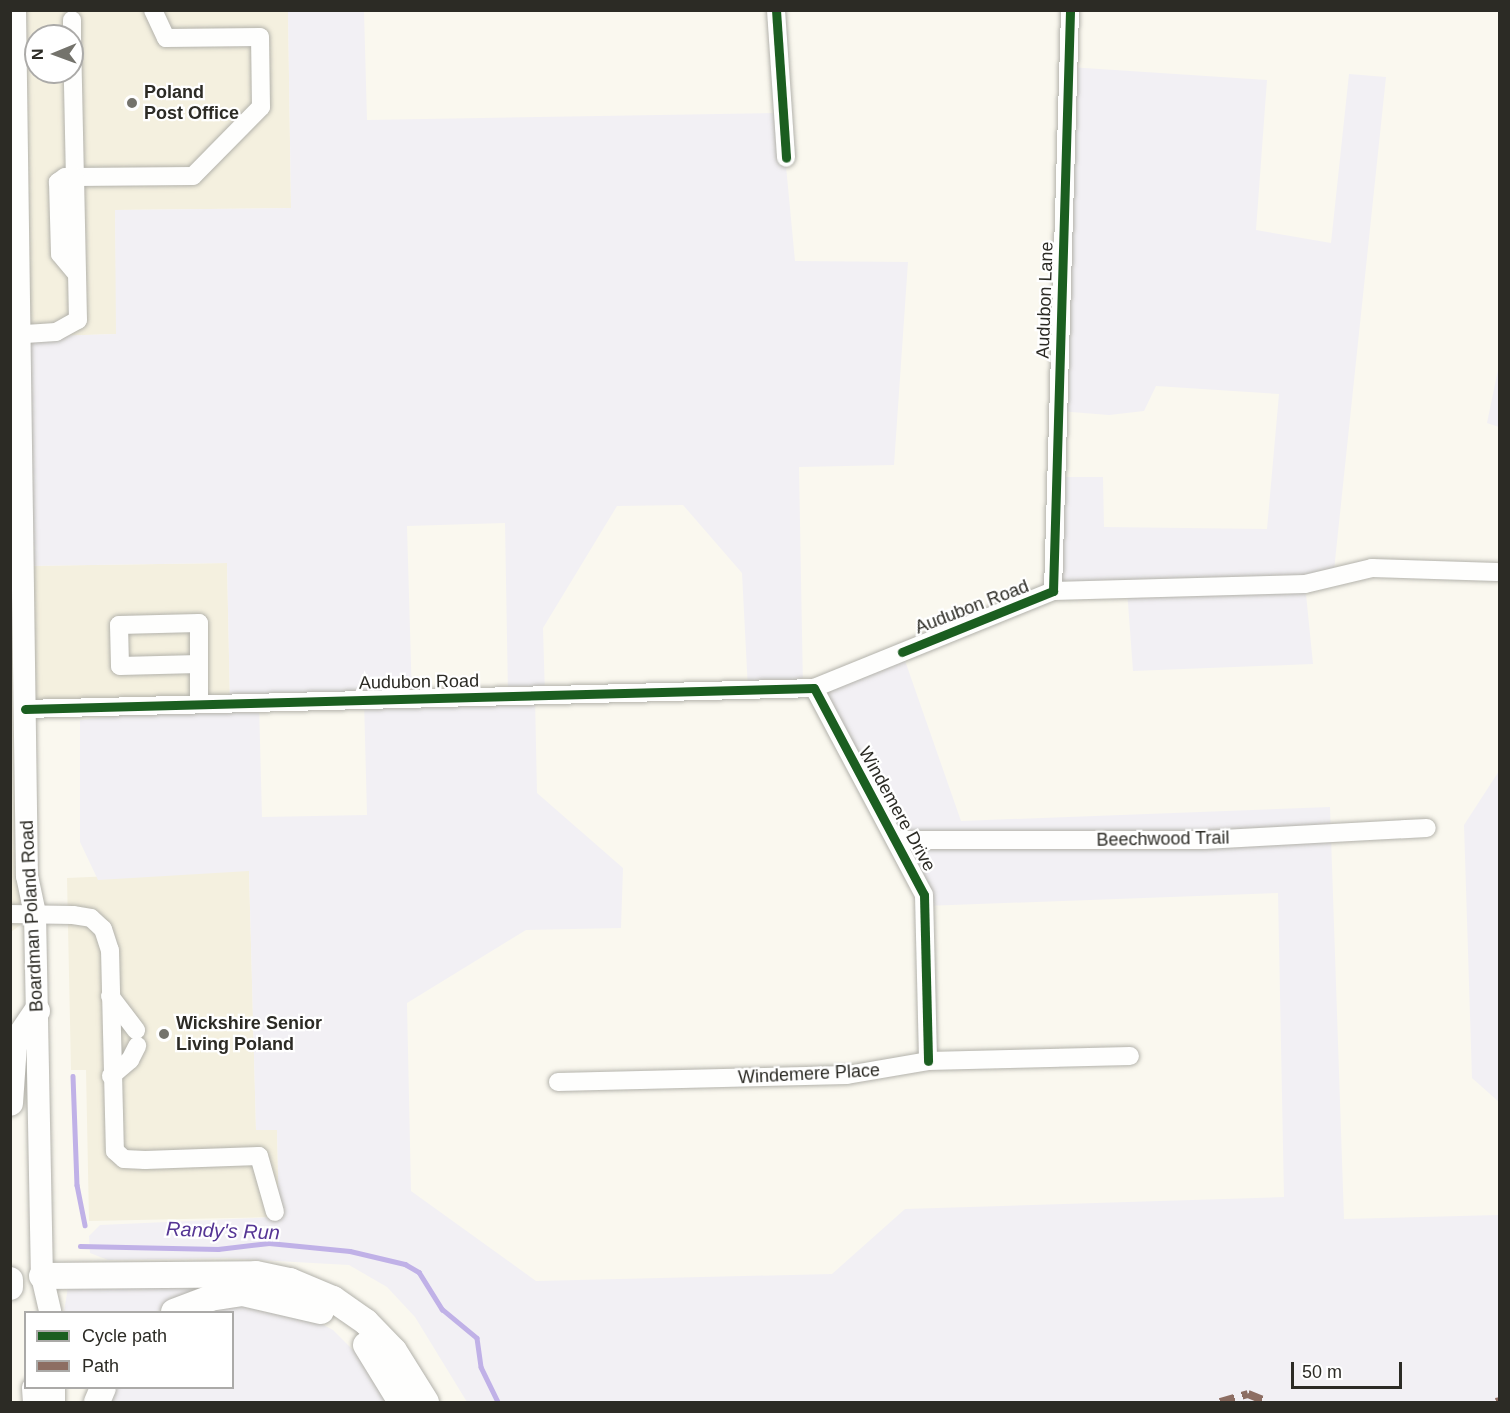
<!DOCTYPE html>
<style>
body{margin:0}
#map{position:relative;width:1510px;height:1413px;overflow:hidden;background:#faf8ef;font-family:Arial,sans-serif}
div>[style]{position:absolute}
.built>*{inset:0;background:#f4f0df}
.green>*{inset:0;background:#f2f0f4}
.stream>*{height:4.5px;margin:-2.25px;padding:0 2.25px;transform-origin:2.25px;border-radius:2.25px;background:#c0b1e7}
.roads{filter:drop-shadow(0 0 2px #b3b2ab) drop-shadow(0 0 2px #b3b2ab)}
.minor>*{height:18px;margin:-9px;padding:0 9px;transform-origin:9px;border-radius:9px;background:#fefefd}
.major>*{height:22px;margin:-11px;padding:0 11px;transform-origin:11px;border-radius:11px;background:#fefefd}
.highway>*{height:26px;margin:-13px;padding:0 13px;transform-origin:13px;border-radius:13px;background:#fefefd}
.quiet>*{height:8px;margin-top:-4px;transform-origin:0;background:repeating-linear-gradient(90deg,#8d6e63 0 15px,transparent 0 23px)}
.cycleway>*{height:9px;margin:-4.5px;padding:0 4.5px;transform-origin:4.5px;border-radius:4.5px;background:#1b5e20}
.dots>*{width:16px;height:16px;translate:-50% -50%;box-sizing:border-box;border:3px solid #fff;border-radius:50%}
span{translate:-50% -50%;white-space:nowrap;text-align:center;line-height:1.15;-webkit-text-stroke:4.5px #fff;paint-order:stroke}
.poi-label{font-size:18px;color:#2c2b25;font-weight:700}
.left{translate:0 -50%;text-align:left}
.street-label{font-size:18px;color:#2c2b25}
.water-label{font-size:20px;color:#553594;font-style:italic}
.frame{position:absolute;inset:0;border:12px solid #2c2b25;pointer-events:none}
.legend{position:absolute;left:24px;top:1311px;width:210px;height:78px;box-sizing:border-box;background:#fff;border:2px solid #abaaa8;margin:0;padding:8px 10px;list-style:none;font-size:18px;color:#2c2b25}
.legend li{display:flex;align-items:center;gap:12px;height:30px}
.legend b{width:30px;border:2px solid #abaaa8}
.north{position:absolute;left:24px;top:24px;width:60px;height:60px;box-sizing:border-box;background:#fff;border:2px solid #abaaa8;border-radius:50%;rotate:269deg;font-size:16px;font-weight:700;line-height:24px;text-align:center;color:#2c2b25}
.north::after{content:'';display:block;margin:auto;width:21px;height:27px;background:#74736c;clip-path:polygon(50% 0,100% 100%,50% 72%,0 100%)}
.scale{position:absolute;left:1291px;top:1362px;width:111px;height:27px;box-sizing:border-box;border:3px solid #2c2b25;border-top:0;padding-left:8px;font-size:18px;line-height:21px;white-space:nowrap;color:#2c2b25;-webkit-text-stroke:4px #fff;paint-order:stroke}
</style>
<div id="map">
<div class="built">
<div style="clip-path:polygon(evenodd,10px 11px,288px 11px,291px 208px,115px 210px,117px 334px,21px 337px,10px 11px,36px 36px,72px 36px,72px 72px,36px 72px,36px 36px)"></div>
<div style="clip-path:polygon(10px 457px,24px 566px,227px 563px,230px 703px,25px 709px,35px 914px,11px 932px)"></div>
<div style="clip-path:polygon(249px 870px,256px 1129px,277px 1129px,279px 1217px,89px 1221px,86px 1070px,71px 1070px,67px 878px)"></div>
</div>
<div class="green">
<div style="clip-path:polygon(evenodd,288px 11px,364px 11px,367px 120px,781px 113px,795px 261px,908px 262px,894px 465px,799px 467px,803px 688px,748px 690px,742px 573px,683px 505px,617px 506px,543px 628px,545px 696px,535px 697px,537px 793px,623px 868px,621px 928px,526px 930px,407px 1003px,411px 1191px,536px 1281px,832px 1274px,905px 1209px,1284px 1197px,1278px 893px,925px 906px,814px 688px,902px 652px,961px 821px,1330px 807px,1344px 1219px,1499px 1215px,1499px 1402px,467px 1402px,415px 1317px,387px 1287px,349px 1265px,225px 1258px,108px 1260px,90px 1253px,89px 1236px,100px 1225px,279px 1217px,277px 1130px,256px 1130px,249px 871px,98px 880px,80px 842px,80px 720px,230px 703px,227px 563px,24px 566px,21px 337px,116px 334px,115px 210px,291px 208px,288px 11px,505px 523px,508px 696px,412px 699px,407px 526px,505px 523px,288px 11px,364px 700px,367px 815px,262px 817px,259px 703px,364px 700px)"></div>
<div style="clip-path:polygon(1069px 67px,1267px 80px,1256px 230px,1331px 243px,1349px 74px,1386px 77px,1333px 580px,1305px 584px,1313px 664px,1133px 671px,1127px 590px,1053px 591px,1056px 477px,1103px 477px,1104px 527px,1267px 529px,1279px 394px,1156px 386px,1144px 411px,1109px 415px,1058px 411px)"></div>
<div style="clip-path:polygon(1499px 365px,1499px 427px,1487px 423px)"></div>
<div style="clip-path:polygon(1499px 771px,1499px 1102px,1472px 1078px,1464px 825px)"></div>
<div style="clip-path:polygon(223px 1281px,155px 1312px,64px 1312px,68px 1287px)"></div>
<div style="clip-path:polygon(249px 1304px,309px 1317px,333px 1330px,371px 1368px,389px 1402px,105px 1402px,112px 1388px,232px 1388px,232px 1312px,193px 1312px)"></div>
</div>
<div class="stream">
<div style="left:73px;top:1076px;width:109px;rotate:87.9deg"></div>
<div style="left:77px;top:1185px;width:41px;rotate:78.7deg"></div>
<div style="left:80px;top:1246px;width:138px;rotate:1.2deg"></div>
<div style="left:218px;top:1249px;width:51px;rotate:-6.7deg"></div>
<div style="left:269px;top:1243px;width:81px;rotate:5.6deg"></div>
<div style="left:350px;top:1251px;width:57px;rotate:13.3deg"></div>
<div style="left:405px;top:1264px;width:16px;rotate:30deg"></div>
<div style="left:419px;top:1272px;width:44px;rotate:58.1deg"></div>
<div style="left:442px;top:1309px;width:45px;rotate:39.6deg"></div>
<div style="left:477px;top:1338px;width:29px;rotate:82deg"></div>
<div style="left:481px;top:1367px;width:39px;rotate:64deg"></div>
</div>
<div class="roads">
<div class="minor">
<div style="left:776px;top:10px;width:148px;rotate:86.1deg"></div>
<div style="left:72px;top:20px;width:16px;rotate:90deg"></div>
<div style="left:72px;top:37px;width:140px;rotate:88.8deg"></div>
<div style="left:75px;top:177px;width:118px;rotate:-0.5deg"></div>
<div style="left:193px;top:176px;width:97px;rotate:-45.4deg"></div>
<div style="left:261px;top:107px;width:70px;rotate:-90.8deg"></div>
<div style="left:260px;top:37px;width:94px;rotate:179.4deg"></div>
<div style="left:166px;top:38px;width:31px;rotate:-115deg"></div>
<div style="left:10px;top:335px;width:46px;rotate:-3.7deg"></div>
<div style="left:56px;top:332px;width:25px;rotate:-29deg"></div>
<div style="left:78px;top:320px;width:143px;rotate:-91.2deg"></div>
<div style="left:75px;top:177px;width:10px;rotate:180deg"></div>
<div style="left:65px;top:177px;width:9px;rotate:144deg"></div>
<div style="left:58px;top:182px;width:72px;rotate:88.4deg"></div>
<div style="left:60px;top:254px;width:26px;rotate:50deg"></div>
<div style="left:1053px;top:591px;width:581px;rotate:-88.32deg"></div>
<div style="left:1053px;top:591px;width:252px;rotate:-1.6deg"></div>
<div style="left:1305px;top:584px;width:69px;rotate:-13.4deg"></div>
<div style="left:1372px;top:568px;width:125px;rotate:1.8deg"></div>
<div style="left:814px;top:688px;width:234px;rotate:62deg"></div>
<div style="left:924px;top:895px;width:166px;rotate:88.6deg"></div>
<div style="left:199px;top:704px;width:81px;rotate:-90deg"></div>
<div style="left:199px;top:623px;width:80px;rotate:178.6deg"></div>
<div style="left:119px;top:625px;width:41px;rotate:88.6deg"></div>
<div style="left:120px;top:666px;width:79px;rotate:-1.5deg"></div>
<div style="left:25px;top:709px;width:789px;rotate:-1.52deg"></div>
<div style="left:814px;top:688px;width:258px;rotate:-22.1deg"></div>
<div style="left:899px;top:840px;width:305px"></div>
<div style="left:1204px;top:840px;width:223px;rotate:-3.1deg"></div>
<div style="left:10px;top:914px;width:63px;rotate:0.9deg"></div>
<div style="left:73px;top:915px;width:18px;rotate:9deg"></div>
<div style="left:91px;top:918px;width:16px;rotate:43deg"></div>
<div style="left:103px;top:929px;width:22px;rotate:72deg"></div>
<div style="left:110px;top:950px;width:201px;rotate:88.6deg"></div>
<div style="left:115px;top:1151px;width:12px;rotate:42deg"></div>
<div style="left:124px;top:1159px;width:21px;rotate:3deg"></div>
<div style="left:145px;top:1160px;width:114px;rotate:-2deg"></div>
<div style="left:259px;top:1156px;width:58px;rotate:74.1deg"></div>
<div style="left:110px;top:996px;width:43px;rotate:52.6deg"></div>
<div style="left:111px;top:1076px;width:25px;rotate:-40deg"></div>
<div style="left:130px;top:1060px;width:16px;rotate:-63deg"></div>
<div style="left:558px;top:1082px;width:289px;rotate:-1.4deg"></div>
<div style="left:847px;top:1075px;width:82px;rotate:-9.8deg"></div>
<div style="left:928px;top:1061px;width:202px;rotate:-1.4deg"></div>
</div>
<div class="major">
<div style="left:15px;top:10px;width:866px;rotate:89.21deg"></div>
<div style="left:27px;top:876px;width:39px;rotate:78deg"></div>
<div style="left:35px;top:914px;width:362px;rotate:88.9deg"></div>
<div style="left:42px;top:1276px;width:37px;rotate:77deg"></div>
<div style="left:33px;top:1388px;width:14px;rotate:86deg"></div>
<div style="left:54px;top:1388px;width:14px;rotate:90deg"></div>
</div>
<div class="highway">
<div style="left:10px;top:1103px;width:58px;rotate:-86.1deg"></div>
<div style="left:14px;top:1045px;width:41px;rotate:-55.9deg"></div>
<div style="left:42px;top:1276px;width:214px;rotate:-0.5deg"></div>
<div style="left:256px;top:1274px;width:35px;rotate:12deg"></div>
<div style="left:290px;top:1281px;width:47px;rotate:22.7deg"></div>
<div style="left:333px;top:1299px;width:40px;rotate:34.9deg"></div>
<div style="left:366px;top:1322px;width:40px;rotate:46deg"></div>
<div style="left:394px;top:1351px;width:60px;rotate:57.9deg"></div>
<div style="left:10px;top:1280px;width:7px;rotate:90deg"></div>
<div style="left:174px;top:1312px;width:39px;rotate:-21deg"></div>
<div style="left:210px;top:1298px;width:33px;rotate:-9deg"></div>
<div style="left:243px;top:1293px;width:80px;rotate:13deg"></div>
<div style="left:366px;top:1345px;width:67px;rotate:58.4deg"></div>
<div style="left:97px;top:1402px;width:15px;rotate:-67deg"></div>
</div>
</div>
<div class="quiet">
<div style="left:1220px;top:1402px;width:29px;rotate:-16deg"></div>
<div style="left:1248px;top:1394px;width:22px;rotate:22deg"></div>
<div style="left:1496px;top:1402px;width:4px;rotate:-14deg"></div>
</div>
<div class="cycleway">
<div style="left:776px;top:10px;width:148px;rotate:86.1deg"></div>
<div style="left:902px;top:652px;width:163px;rotate:-22deg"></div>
<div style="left:1053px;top:591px;width:581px;rotate:-88.32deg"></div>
<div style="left:25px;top:709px;width:789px;rotate:-1.52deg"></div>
<div style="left:814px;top:688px;width:234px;rotate:62deg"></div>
<div style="left:924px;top:895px;width:166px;rotate:88.6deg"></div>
</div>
<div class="dots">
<div style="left:132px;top:103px;background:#74736c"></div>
<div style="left:164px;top:1034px;background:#74736c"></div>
</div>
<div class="poi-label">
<span class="left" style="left:144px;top:103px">Poland<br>Post Office</span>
<span class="left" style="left:176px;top:1034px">Wickshire Senior<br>Living Poland</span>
</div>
<div class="street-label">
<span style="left:1045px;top:300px;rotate:-88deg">Audubon Lane</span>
<span style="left:972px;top:607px;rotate:-21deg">Audubon Road</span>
<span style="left:419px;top:682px;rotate:-1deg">Audubon Road</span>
<span style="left:897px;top:809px;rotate:61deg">Windemere Drive</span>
<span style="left:1163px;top:839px;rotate:-1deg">Beechwood Trail</span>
<span style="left:32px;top:916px;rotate:-93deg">Boardman Poland Road</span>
<span style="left:809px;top:1074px;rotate:-3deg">Windemere Place</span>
</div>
<div class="water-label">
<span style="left:223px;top:1231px;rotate:2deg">Randy's Run</span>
</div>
<div class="frame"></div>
<ul class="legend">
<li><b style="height:8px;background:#1b5e20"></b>Cycle path</li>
<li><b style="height:8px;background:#8d6e63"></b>Path</li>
</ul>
<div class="north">N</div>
<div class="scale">50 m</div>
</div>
